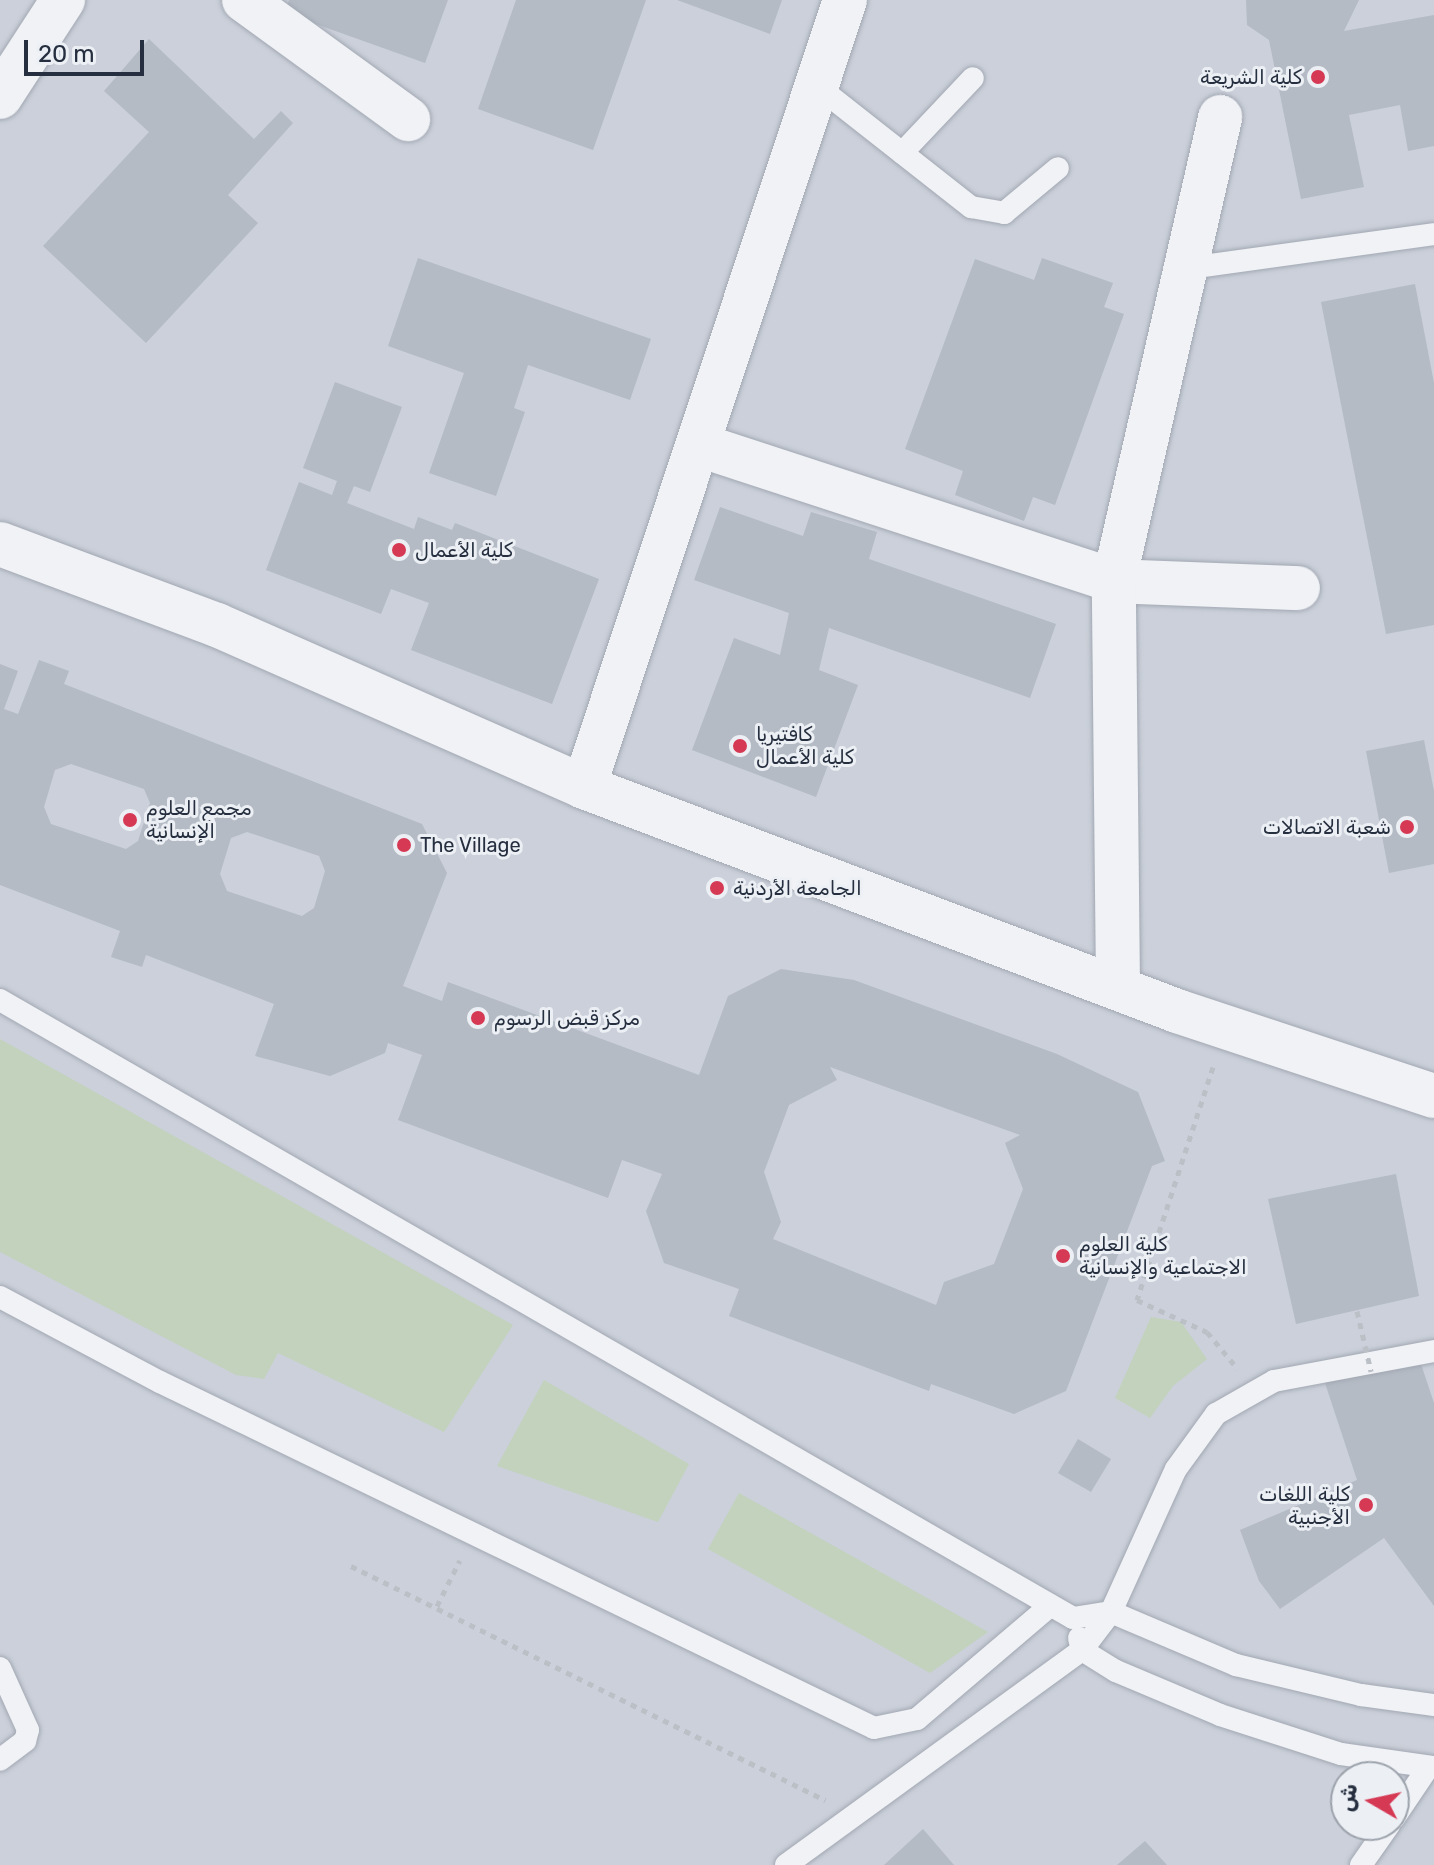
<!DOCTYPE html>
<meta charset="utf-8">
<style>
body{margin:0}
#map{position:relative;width:1434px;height:1865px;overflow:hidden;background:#dde1e8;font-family:Rubik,"Noto Naskh Arabic",sans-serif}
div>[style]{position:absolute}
.built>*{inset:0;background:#cbd0da}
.green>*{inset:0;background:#c3d2bd}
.building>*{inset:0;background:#b4bbc5}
.path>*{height:5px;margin-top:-2.5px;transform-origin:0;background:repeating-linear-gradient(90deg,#bbbfc6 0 6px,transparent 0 12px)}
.roads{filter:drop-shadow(0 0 2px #a2a8b2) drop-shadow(0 0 2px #a2a8b2)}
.service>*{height:22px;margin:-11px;padding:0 11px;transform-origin:11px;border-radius:11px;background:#f0f2f6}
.minor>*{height:44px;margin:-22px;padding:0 22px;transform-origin:22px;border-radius:22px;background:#f0f2f6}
.path-bridge>*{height:5px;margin-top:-2.5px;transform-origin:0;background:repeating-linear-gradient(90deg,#bbbfc6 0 6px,transparent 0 12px)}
.dots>*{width:22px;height:22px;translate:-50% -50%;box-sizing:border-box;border:4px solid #ecf0f5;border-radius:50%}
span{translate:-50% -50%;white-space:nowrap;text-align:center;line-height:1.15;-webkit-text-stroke:6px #ecf0f5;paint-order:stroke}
.poi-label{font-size:20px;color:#262f3f}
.right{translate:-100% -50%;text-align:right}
.left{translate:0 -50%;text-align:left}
.north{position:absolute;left:1330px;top:1761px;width:80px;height:80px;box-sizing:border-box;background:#ecf0f5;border:2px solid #9da3ac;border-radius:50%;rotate:279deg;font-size:22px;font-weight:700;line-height:32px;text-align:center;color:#262f3f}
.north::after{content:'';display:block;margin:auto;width:28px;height:36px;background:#d63954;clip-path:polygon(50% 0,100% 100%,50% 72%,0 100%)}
.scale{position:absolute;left:24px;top:40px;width:120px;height:36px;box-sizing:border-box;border:4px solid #262f3f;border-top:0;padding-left:10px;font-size:24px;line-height:28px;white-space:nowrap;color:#262f3f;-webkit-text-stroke:6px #ecf0f5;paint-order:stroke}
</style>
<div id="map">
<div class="built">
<div style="clip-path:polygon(evenodd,0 0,1434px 0,1434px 1865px,0 1865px,0 0,1346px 1777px,1394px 1777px,1394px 1825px,1346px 1825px,1346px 1777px)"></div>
</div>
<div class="green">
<div style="clip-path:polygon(0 1039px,513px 1325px,444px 1432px,278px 1353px,264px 1379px,236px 1375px,0 1252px)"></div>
<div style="clip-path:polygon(1151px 1317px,1181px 1322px,1207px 1359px,1173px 1386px,1150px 1418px,1115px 1398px)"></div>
<div style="clip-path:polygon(544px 1380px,689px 1464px,658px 1522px,497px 1466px)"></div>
<div style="clip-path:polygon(739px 1493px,988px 1632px,930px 1673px,708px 1549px)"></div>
</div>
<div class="building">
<div style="clip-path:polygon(289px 0,448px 0,425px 63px,285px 13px)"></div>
<div style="clip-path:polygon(516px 0,646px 0,593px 150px,478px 109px)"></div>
<div style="clip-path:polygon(677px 0,782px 0,770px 34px)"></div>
<div style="clip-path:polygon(1246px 0,1359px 0,1344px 31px,1434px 15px,1434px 146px,1408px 151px,1400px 105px,1349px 115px,1364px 187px,1301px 199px,1269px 40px,1247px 25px)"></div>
<div style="clip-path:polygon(149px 39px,254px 139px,281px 111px,293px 123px,228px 195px,258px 223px,146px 343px,43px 246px,149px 132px,104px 91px)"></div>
<div style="clip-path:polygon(418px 258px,651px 339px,630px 400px,528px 365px,514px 408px,525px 412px,496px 496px,429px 473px,464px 373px,388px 346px)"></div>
<div style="clip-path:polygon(1042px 258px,1113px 283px,1104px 307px,1124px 314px,1055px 505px,1033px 497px,1024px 521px,955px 495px,963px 471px,905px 449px,975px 259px,1034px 280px)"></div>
<div style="clip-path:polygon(1415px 284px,1434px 383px,1434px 625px,1386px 634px,1321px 302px)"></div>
<div style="clip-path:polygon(335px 382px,402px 407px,370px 492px,354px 486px,347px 503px,414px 529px,418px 517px,452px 530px,455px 523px,599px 579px,552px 704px,411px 650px,429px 603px,391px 589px,381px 614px,266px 570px,299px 482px,332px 495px,337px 481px,303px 468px)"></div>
<div style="clip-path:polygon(720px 507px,803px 536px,811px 512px,877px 532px,869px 559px,1056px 624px,1030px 698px,829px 628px,819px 670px,858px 685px,816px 797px,692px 750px,734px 638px,780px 655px,789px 613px,694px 580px)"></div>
<div style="clip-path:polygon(evenodd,39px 660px,69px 671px,64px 684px,422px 824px,447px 873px,403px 986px,442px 1001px,448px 982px,699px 1075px,728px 996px,781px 969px,854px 980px,1057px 1054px,1138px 1092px,1165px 1161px,1152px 1166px,1066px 1391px,1014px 1414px,931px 1384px,929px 1391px,729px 1316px,739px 1289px,664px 1263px,646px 1211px,662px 1174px,622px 1160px,608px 1198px,398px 1120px,422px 1055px,388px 1043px,385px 1053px,330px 1076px,255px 1056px,274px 1004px,146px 955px,142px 967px,111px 957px,120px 931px,0 885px,0 664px,18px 671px,4px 709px,18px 714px,39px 660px,71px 764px,144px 789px,150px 803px,138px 841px,126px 849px,51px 824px,44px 807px,55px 770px,71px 764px,39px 660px,247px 832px,319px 856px,325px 871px,314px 908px,302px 916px,227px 891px,220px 874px,231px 838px,247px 832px,39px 660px,830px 1067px,1020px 1135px,1005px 1143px,1023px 1189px,994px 1264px,944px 1282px,936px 1305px,773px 1239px,781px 1222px,764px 1172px,789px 1105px,837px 1080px,830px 1067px)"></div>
<div style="clip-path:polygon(1424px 740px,1434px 791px,1434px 864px,1389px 873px,1366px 751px)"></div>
<div style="clip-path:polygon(1396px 1174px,1419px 1296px,1296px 1324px,1268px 1199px)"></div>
<div style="clip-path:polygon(1421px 1364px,1434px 1403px,1434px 1606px,1384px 1538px,1280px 1609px,1259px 1581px,1240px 1530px,1357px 1480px,1324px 1380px)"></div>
<div style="clip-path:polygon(1078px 1439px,1111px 1459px,1091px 1492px,1058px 1473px)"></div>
<div style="clip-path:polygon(923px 1829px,954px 1865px,884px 1865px)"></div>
<div style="clip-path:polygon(1145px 1841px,1167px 1865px,1117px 1865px)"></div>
</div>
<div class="path">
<div style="left:1213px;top:1067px;width:245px;rotate:108.1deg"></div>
<div style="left:1137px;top:1300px;width:77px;rotate:24.6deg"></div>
<div style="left:1207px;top:1332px;width:48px;rotate:50deg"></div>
<div style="left:351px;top:1566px;width:529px;rotate:26.27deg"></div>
<div style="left:437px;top:1606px;width:51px;rotate:-63.4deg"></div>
</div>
<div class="roads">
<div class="service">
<div style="left:817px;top:86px;width:196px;rotate:38.2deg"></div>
<div style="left:971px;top:207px;width:34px;rotate:10deg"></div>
<div style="left:1004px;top:213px;width:70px;rotate:-39.8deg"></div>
<div style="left:902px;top:153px;width:103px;rotate:-46.6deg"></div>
<div style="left:1189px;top:268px;width:247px;rotate:-7.9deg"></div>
<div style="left:0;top:1000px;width:1238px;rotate:29.94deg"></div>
<div style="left:1073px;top:1618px;width:38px;rotate:-9deg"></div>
<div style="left:1111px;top:1612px;width:136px;rotate:23deg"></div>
<div style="left:1236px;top:1665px;width:129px;rotate:13.5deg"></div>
<div style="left:1361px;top:1695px;width:74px;rotate:7.8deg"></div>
<div style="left:0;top:1297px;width:181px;rotate:28deg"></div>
<div style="left:160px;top:1382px;width:793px;rotate:25.85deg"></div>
<div style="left:874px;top:1728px;width:44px;rotate:-11.8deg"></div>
<div style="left:917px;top:1719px;width:175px;rotate:-40.4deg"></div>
<div style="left:1079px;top:1638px;width:12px;rotate:76deg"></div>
<div style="left:1082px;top:1650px;width:40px;rotate:32deg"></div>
<div style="left:1116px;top:1671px;width:113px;rotate:22.9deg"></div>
<div style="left:1220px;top:1715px;width:127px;rotate:17.9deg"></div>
<div style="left:1341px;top:1754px;width:94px;rotate:8deg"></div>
<div style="left:0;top:1668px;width:68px;rotate:65.7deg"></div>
<div style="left:28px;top:1730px;width:11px;rotate:105deg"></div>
<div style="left:25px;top:1741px;width:31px;rotate:143deg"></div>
<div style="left:1394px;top:1818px;width:59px;rotate:-56deg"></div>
<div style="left:786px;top:1865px;width:366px;rotate:-36deg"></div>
<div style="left:1082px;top:1650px;width:48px;rotate:-52.7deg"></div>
<div style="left:1111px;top:1612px;width:157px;rotate:-65.6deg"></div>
<div style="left:1176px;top:1469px;width:68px;rotate:-54deg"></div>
<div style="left:1216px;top:1414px;width:67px;rotate:-29.6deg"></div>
<div style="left:1274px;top:1381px;width:163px;rotate:-10.6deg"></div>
<div style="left:1361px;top:1865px;width:49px;rotate:-55deg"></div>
</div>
<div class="minor">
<div style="left:244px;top:0;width:203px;rotate:36deg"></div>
<div style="left:0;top:97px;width:116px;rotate:-57deg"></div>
<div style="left:699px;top:445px;width:437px;rotate:18.1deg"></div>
<div style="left:1114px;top:581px;width:184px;rotate:2.2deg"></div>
<div style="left:0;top:544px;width:232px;rotate:20.5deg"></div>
<div style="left:217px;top:625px;width:401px;rotate:23.8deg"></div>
<div style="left:584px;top:787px;width:634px;rotate:20.69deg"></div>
<div style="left:1177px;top:1011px;width:271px;rotate:18.3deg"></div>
<div style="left:584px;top:787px;width:829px;rotate:-71.65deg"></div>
<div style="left:1118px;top:986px;width:405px;rotate:-90.6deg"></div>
<div style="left:1114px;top:581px;width:476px;rotate:-77.1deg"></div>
</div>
</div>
<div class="path-bridge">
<div style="left:1357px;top:1311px;width:62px;rotate:76.9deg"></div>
</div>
<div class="dots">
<div style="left:1318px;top:77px;background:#d63954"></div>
<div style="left:399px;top:550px;background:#d63954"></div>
<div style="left:740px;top:746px;background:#d63954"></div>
<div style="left:130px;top:820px;background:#d63954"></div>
<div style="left:1407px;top:827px;background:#d63954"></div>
<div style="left:404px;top:845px;background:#d63954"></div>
<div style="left:717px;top:888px;background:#d63954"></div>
<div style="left:478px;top:1018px;background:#d63954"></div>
<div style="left:1063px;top:1256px;background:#d63954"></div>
<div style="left:1366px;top:1505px;background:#d63954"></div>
</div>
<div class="poi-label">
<span class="right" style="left:1302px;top:77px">كلية الشريعة</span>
<span class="left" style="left:415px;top:550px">كلية الأعمال</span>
<span class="left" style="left:756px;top:746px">كافتيريا<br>كلية الأعمال</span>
<span class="left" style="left:146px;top:820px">مجمع العلوم<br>الإنسانية</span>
<span class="right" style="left:1391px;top:827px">شعبة الاتصالات</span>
<span class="left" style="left:420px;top:845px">The Village</span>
<span class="left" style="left:733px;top:888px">الجامعة الأردنية</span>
<span class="left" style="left:494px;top:1018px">مركز قبض الرسوم</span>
<span class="left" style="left:1079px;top:1256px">كلية العلوم<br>الاجتماعية والإنسانية</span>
<span class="right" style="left:1350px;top:1506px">كلية اللغات<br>الأجنبية</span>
</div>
<div class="north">ش</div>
<div class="scale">20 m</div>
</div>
